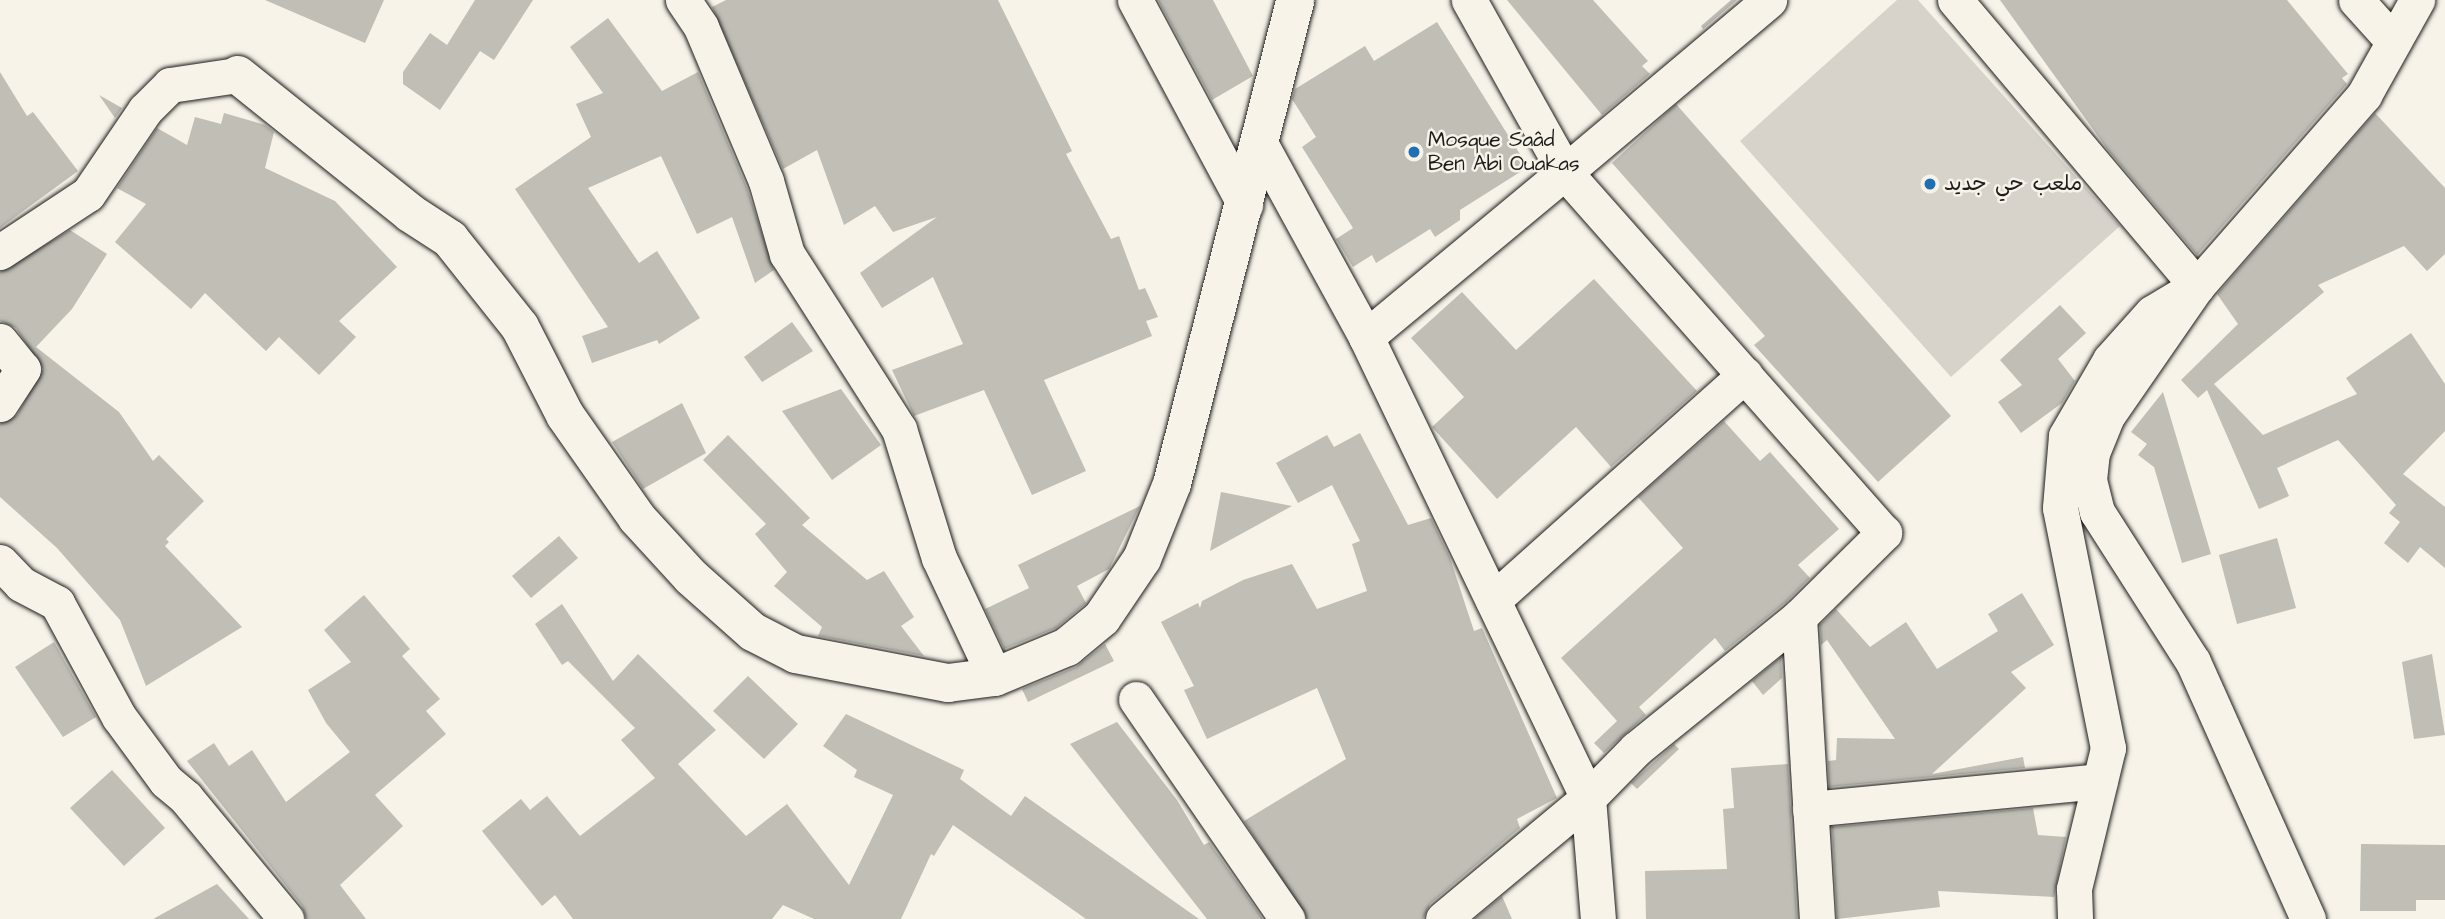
<!DOCTYPE html>
<meta charset="utf-8">
<style>
body{margin:0}
#map{position:relative;width:2445px;height:919px;overflow:hidden;background:#f7f3e8;font-family:"Architects Daughter","Playpen Sans Arabic",sans-serif}
div>[style]{position:absolute}
.green>*{inset:0;background:#d7d3cb}
.building>*{inset:0;background:#c0beb5}
.roads{filter:drop-shadow(0 0 2px #1c1c1c) drop-shadow(0 0 2px #1c1c1c)}
.minor>*{height:35px;margin:-17.5px;padding:0 17.5px;transform-origin:17.5px;border-radius:17.5px;background:#f7f3e8}
.tertiary>*{height:38px;margin:-19px;padding:0 19px;transform-origin:19px;border-radius:19px;background:#f7f3e8}
.dots>*{width:19px;height:19px;translate:-50% -50%;box-sizing:border-box;border:4px solid #f7f3e8;border-radius:50%}
span{translate:-50% -50%;white-space:nowrap;text-align:center;line-height:1.15;-webkit-text-stroke:5px #f7f3e8;paint-order:stroke}
.poi-label{font-size:21px;color:#1c1c1c}
.left{translate:0 -50%;text-align:left}
</style>
<div id="map">
<div class="green">
<div style="clip-path:polygon(1897px 0,1918px 0,2120px 226px,1951px 377px,1740px 141px)"></div>
</div>
<div class="building">
<div style="clip-path:polygon(265px 0,384px 0,365px 43px)"></div>
<div style="clip-path:polygon(475px 0,533px 0,494px 60px,480px 51px,440px 110px,403px 84px,403px 72px,430px 33px,447px 45px)"></div>
<div style="clip-path:polygon(726px 0,998px 0,1072px 151px,1066px 154px,1111px 239px,1119px 236px,1139px 290px,1145px 288px,1158px 317px,1146px 321px,1152px 336px,1044px 380px,1086px 471px,1032px 495px,984px 390px,914px 416px,892px 370px,963px 344px,933px 277px,882px 308px,860px 273px,937px 217px,893px 232px,875px 206px,844px 225px,817px 150px,783px 169px,712px 7px)"></div>
<div style="clip-path:polygon(1158px 0,1213px 0,1253px 76px,1212px 100px)"></div>
<div style="clip-path:polygon(1507px 0,1593px 0,1648px 61px,1642px 66px,1650px 74px,1602px 115px)"></div>
<div style="clip-path:polygon(1731px 0,1737px 0,1703px 29px,1701px 26px)"></div>
<div style="clip-path:polygon(2000px 0,2287px 0,2348px 74px,2342px 78px,2347px 84px,2197px 255px,2108px 150px)"></div>
<div style="clip-path:polygon(608px 18px,662px 91px,698px 72px,747px 188px,774px 270px,755px 283px,732px 217px,697px 234px,661px 156px,588px 188px,639px 263px,657px 251px,700px 318px,659px 344px,657px 340px,592px 363px,582px 336px,608px 327px,515px 189px,591px 137px,576px 104px,603px 93px,570px 47px)"></div>
<div style="clip-path:polygon(1437px 22px,1528px 167px,1460px 210px,1460px 220px,1435px 237px,1430px 229px,1376px 263px,1372px 255px,1353px 267px,1336px 239px,1353px 228px,1302px 147px,1316px 137px,1292px 99px,1295px 89px,1365px 46px,1374px 61px)"></div>
<div style="clip-path:polygon(0 72px,27px 116px,33px 112px,78px 171px,0 228px)"></div>
<div style="clip-path:polygon(99px 95px,122px 108px,115px 118px)"></div>
<div style="clip-path:polygon(1676px 104px,1951px 416px,1878px 482px,1754px 345px,1765px 336px,1612px 163px)"></div>
<div style="clip-path:polygon(224px 113px,265px 125px,274px 132px,265px 168px,335px 201px,397px 267px,339px 321px,356px 337px,319px 375px,279px 337px,266px 351px,205px 293px,191px 309px,115px 242px,146px 204px,117px 188px,157px 128px,187px 145px,195px 117px,221px 124px)"></div>
<div style="clip-path:polygon(2375px 113px,2445px 188px,2445px 254px,2427px 271px,2404px 246px,2318px 285px,2324px 292px,2214px 384px,2263px 435px,2357px 394px,2346px 378px,2411px 333px,2445px 384px,2445px 431px,2403px 474px,2445px 507px,2445px 568px,2420px 547px,2408px 563px,2384px 543px,2400px 522px,2389px 513px,2396px 505px,2338px 440px,2277px 468px,2289px 496px,2259px 509px,2207px 390px,2198px 398px,2181px 380px,2238px 324px,2217px 294px)"></div>
<div style="clip-path:polygon(70px 230px,107px 254px,72px 309px,36px 347px,119px 412px,153px 461px,159px 455px,204px 501px,166px 539px,169px 542px,165px 546px,242px 627px,146px 686px,120px 620px,57px 548px,0 497px,0 424px,17px 415px,43px 369px,16px 328px,0 321px,0 272px)"></div>
<div style="clip-path:polygon(1594px 279px,1697px 391px,1611px 467px,1576px 427px,1497px 499px,1432px 427px,1464px 397px,1411px 338px,1462px 292px,1516px 350px)"></div>
<div style="clip-path:polygon(2060px 305px,2086px 333px,2058px 359px,2075px 381px,2062px 403px,2021px 433px,1998px 402px,2022px 385px,2000px 360px)"></div>
<div style="clip-path:polygon(792px 322px,813px 351px,762px 382px,744px 357px)"></div>
<div style="clip-path:polygon(841px 389px,881px 445px,832px 480px,782px 411px)"></div>
<div style="clip-path:polygon(2163px 392px,2211px 554px,2182px 563px,2154px 467px,2138px 455px,2147px 444px,2131px 432px)"></div>
<div style="clip-path:polygon(682px 403px,706px 453px,643px 489px,612px 442px)"></div>
<div style="clip-path:polygon(1724px 421px,1760px 461px,1770px 452px,1839px 529px,1798px 565px,1810px 578px,1786px 602px,1725px 651px,1715px 638px,1639px 707px,1646px 715px,1604px 753px,1594px 743px,1617px 721px,1561px 658px,1683px 548px,1638px 497px)"></div>
<div style="clip-path:polygon(1360px 433px,1408px 525px,1431px 518px,1450px 558px,1474px 631px,1482px 628px,1557px 798px,1517px 819px,1520px 828px,1430px 904px,1423px 919px,1307px 919px,1244px 821px,1346px 759px,1317px 688px,1207px 739px,1184px 690px,1194px 686px,1161px 622px,1198px 603px,1200px 608px,1202px 601px,1243px 580px,1292px 564px,1317px 609px,1367px 591px,1352px 544px,1360px 541px,1332px 485px,1298px 503px,1276px 463px,1327px 435px,1334px 447px)"></div>
<div style="clip-path:polygon(728px 435px,810px 518px,802px 525px,867px 580px,884px 571px,914px 617px,901px 626px,924px 656px,818px 636px,822px 627px,774px 586px,787px 572px,755px 534px,766px 524px,703px 460px)"></div>
<div style="clip-path:polygon(1221px 492px,1292px 506px,1210px 551px)"></div>
<div style="clip-path:polygon(1140px 506px,1109px 569px,1077px 586px,1086px 603px,1056px 628px,1004px 649px,985px 609px,1029px 588px,1018px 565px)"></div>
<div style="clip-path:polygon(559px 536px,578px 558px,531px 598px,512px 576px)"></div>
<div style="clip-path:polygon(2277px 538px,2296px 608px,2237px 624px,2219px 555px)"></div>
<div style="clip-path:polygon(2022px 593px,2054px 645px,2011px 672px,2026px 688px,1932px 774px,2023px 757px,2025px 768px,1829px 787px,1828px 761px,1836px 760px,1837px 738px,1895px 739px,1827px 640px,1821px 645px,1820px 625px,1836px 609px,1870px 647px,1906px 622px,1937px 669px,1998px 631px,1988px 614px)"></div>
<div style="clip-path:polygon(364px 595px,410px 649px,402px 656px,440px 699px,426px 711px,446px 734px,375px 795px,403px 826px,340px 885px,366px 919px,306px 919px,302px 906px,187px 761px,214px 743px,229px 766px,252px 750px,286px 802px,350px 752px,326px 723px,308px 690px,351px 662px,324px 630px)"></div>
<div style="clip-path:polygon(562px 604px,613px 681px,638px 654px,716px 730px,678px 764px,746px 836px,787px 804px,849px 885px,893px 795px,854px 777px,857px 770px,823px 746px,846px 714px,964px 770px,960px 779px,1011px 816px,1025px 796px,1199px 919px,1086px 919px,953px 825px,934px 856px,931px 854px,901px 919px,814px 919px,783px 905px,772px 919px,573px 919px,555px 895px,542px 906px,482px 831px,521px 799px,530px 810px,547px 796px,580px 836px,655px 778px,621px 740px,635px 728px,568px 661px,562px 665px,535px 624px)"></div>
<div style="clip-path:polygon(54px 642px,96px 717px,63px 737px,15px 667px)"></div>
<div style="clip-path:polygon(1105px 644px,1114px 661px,1028px 702px,1022px 689px,1076px 667px)"></div>
<div style="clip-path:polygon(2432px 654px,2445px 735px,2414px 739px,2402px 662px)"></div>
<div style="clip-path:polygon(1781px 657px,1782px 678px,1763px 695px,1752px 681px)"></div>
<div style="clip-path:polygon(748px 676px,798px 724px,764px 759px,713px 711px)"></div>
<div style="clip-path:polygon(1117px 722px,1177px 800px,1204px 845px,1209px 842px,1263px 919px,1207px 919px,1070px 744px)"></div>
<div style="clip-path:polygon(1674px 744px,1679px 749px,1637px 789px,1631px 783px)"></div>
<div style="clip-path:polygon(1788px 764px,1797px 919px,1646px 919px,1645px 871px,1727px 869px,1723px 809px,1734px 808px,1731px 768px)"></div>
<div style="clip-path:polygon(112px 770px,165px 828px,124px 866px,70px 808px)"></div>
<div style="clip-path:polygon(2033px 808px,2038px 835px,2066px 837px,2054px 897px,1938px 891px,1940px 907px,1837px 919px,1832px 827px)"></div>
<div style="clip-path:polygon(2361px 844px,2445px 845px,2445px 900px,2416px 900px,2416px 911px,2360px 911px)"></div>
<div style="clip-path:polygon(217px 884px,249px 919px,153px 919px)"></div>
<div style="clip-path:polygon(1502px 896px,1512px 919px,1474px 919px)"></div>
</div>
<div class="roads">
<div class="minor">
<div style="left:683px;top:0;width:32px;rotate:56deg"></div>
<div style="left:701px;top:27px;width:167px;rotate:67.1deg"></div>
<div style="left:766px;top:181px;width:76px;rotate:74deg"></div>
<div style="left:787px;top:254px;width:208px;rotate:57.4deg"></div>
<div style="left:899px;top:429px;width:135px;rotate:72.8deg"></div>
<div style="left:939px;top:558px;width:132px;rotate:64.8deg"></div>
<div style="left:1135px;top:0;width:233px;rotate:61.8deg"></div>
<div style="left:1955px;top:0;width:375px;rotate:49.8deg"></div>
<div style="left:2197px;top:286px;width:52px;rotate:149deg"></div>
<div style="left:2152px;top:313px;width:63px;rotate:131.8deg"></div>
<div style="left:2110px;top:360px;width:88px;rotate:120.1deg"></div>
<div style="left:2066px;top:436px;width:72px;rotate:94.8deg"></div>
<div style="left:2060px;top:508px;width:245px;rotate:78.7deg"></div>
<div style="left:2108px;top:748px;width:145px;rotate:103.6deg"></div>
<div style="left:2074px;top:889px;width:30px;rotate:88deg"></div>
<div style="left:2356px;top:0;width:54px;rotate:48deg"></div>
<div style="left:1261px;top:145px;width:219px;rotate:61.3deg"></div>
<div style="left:1366px;top:337px;width:512px;rotate:64.29deg"></div>
<div style="left:1588px;top:798px;width:121px;rotate:85.3deg"></div>
<div style="left:0;top:252px;width:105px;rotate:-33.4deg"></div>
<div style="left:88px;top:194px;width:102px;rotate:-55.8deg"></div>
<div style="left:145px;top:110px;width:35px;rotate:-45deg"></div>
<div style="left:170px;top:85px;width:69px;rotate:-8.4deg"></div>
<div style="left:1366px;top:337px;width:259px;rotate:-39.7deg"></div>
<div style="left:1565px;top:172px;width:197px;rotate:-119.2deg"></div>
<div style="left:0;top:341px;width:36px;rotate:51deg"></div>
<div style="left:23px;top:369px;width:42px;rotate:123.3deg"></div>
<div style="left:0;top:562px;width:30px;rotate:46deg"></div>
<div style="left:21px;top:584px;width:41px;rotate:27.8deg"></div>
<div style="left:57px;top:603px;width:130px;rotate:61.5deg"></div>
<div style="left:119px;top:717px;width:79px;rotate:53.7deg"></div>
<div style="left:166px;top:781px;width:26px;rotate:40deg"></div>
<div style="left:186px;top:798px;width:157px;rotate:50.4deg"></div>
<div style="left:1493px;top:600px;width:338px;rotate:-41.8deg"></div>
<div style="left:1799px;top:617px;width:303px;rotate:86.6deg"></div>
<div style="left:1136px;top:699px;width:267px;rotate:55.5deg"></div>
<div style="left:1810px;top:809px;width:291px;rotate:-5.5deg"></div>
<div style="left:1443px;top:919px;width:189px;rotate:-39.8deg"></div>
<div style="left:1588px;top:798px;width:69px;rotate:-45.6deg"></div>
<div style="left:1636px;top:749px;width:210px;rotate:-39deg"></div>
<div style="left:1799px;top:617px;width:120px;rotate:-44.7deg"></div>
<div style="left:1884px;top:533px;width:482px;rotate:-131.5deg"></div>
<div style="left:1565px;top:172px;width:267px;rotate:-40.1deg"></div>
<div style="left:2308px;top:919px;width:282px;rotate:-114.1deg"></div>
<div style="left:2193px;top:662px;width:178px;rotate:-122.6deg"></div>
<div style="left:2097px;top:512px;width:33px;rotate:-104deg"></div>
<div style="left:2089px;top:480px;width:27px;rotate:-84deg"></div>
<div style="left:2092px;top:453px;width:40px;rotate:-68deg"></div>
<div style="left:2107px;top:416px;width:158px;rotate:-55.3deg"></div>
<div style="left:2197px;top:286px;width:254px;rotate:-48.8deg"></div>
<div style="left:2364px;top:95px;width:109px;rotate:-60.8deg"></div>
</div>
<div class="tertiary">
<div style="left:238px;top:75px;width:221px;rotate:38.7deg"></div>
<div style="left:410px;top:213px;width:48px;rotate:33deg"></div>
<div style="left:450px;top:239px;width:112px;rotate:51.5deg"></div>
<div style="left:520px;top:327px;width:99px;rotate:62.9deg"></div>
<div style="left:565px;top:415px;width:126px;rotate:55deg"></div>
<div style="left:637px;top:518px;width:80px;rotate:47.5deg"></div>
<div style="left:691px;top:577px;width:83px;rotate:41.6deg"></div>
<div style="left:753px;top:632px;width:48px;rotate:27.1deg"></div>
<div style="left:796px;top:654px;width:155px;rotate:10.8deg"></div>
<div style="left:948px;top:683px;width:47px;rotate:-7.3deg"></div>
<div style="left:995px;top:677px;width:78px;rotate:-22.6deg"></div>
<div style="left:1067px;top:647px;width:45px;rotate:-39.6deg"></div>
<div style="left:1102px;top:618px;width:71px;rotate:-55.9deg"></div>
<div style="left:1142px;top:559px;width:81px;rotate:-68.2deg"></div>
<div style="left:1172px;top:484px;width:499px;rotate:-75.7deg"></div>
</div>
</div>
<div class="dots">
<div style="left:1414px;top:152px;background:#1f6fb2"></div>
<div style="left:1930px;top:184px;background:#1f6fb2"></div>
</div>
<div class="poi-label">
<span class="left" style="left:1428px;top:152px">Mosque Saâd<br>Ben Abi Ouakas</span>
<span class="left" style="left:1944px;top:184px">ملعب حي جديد</span>
</div>
</div>
